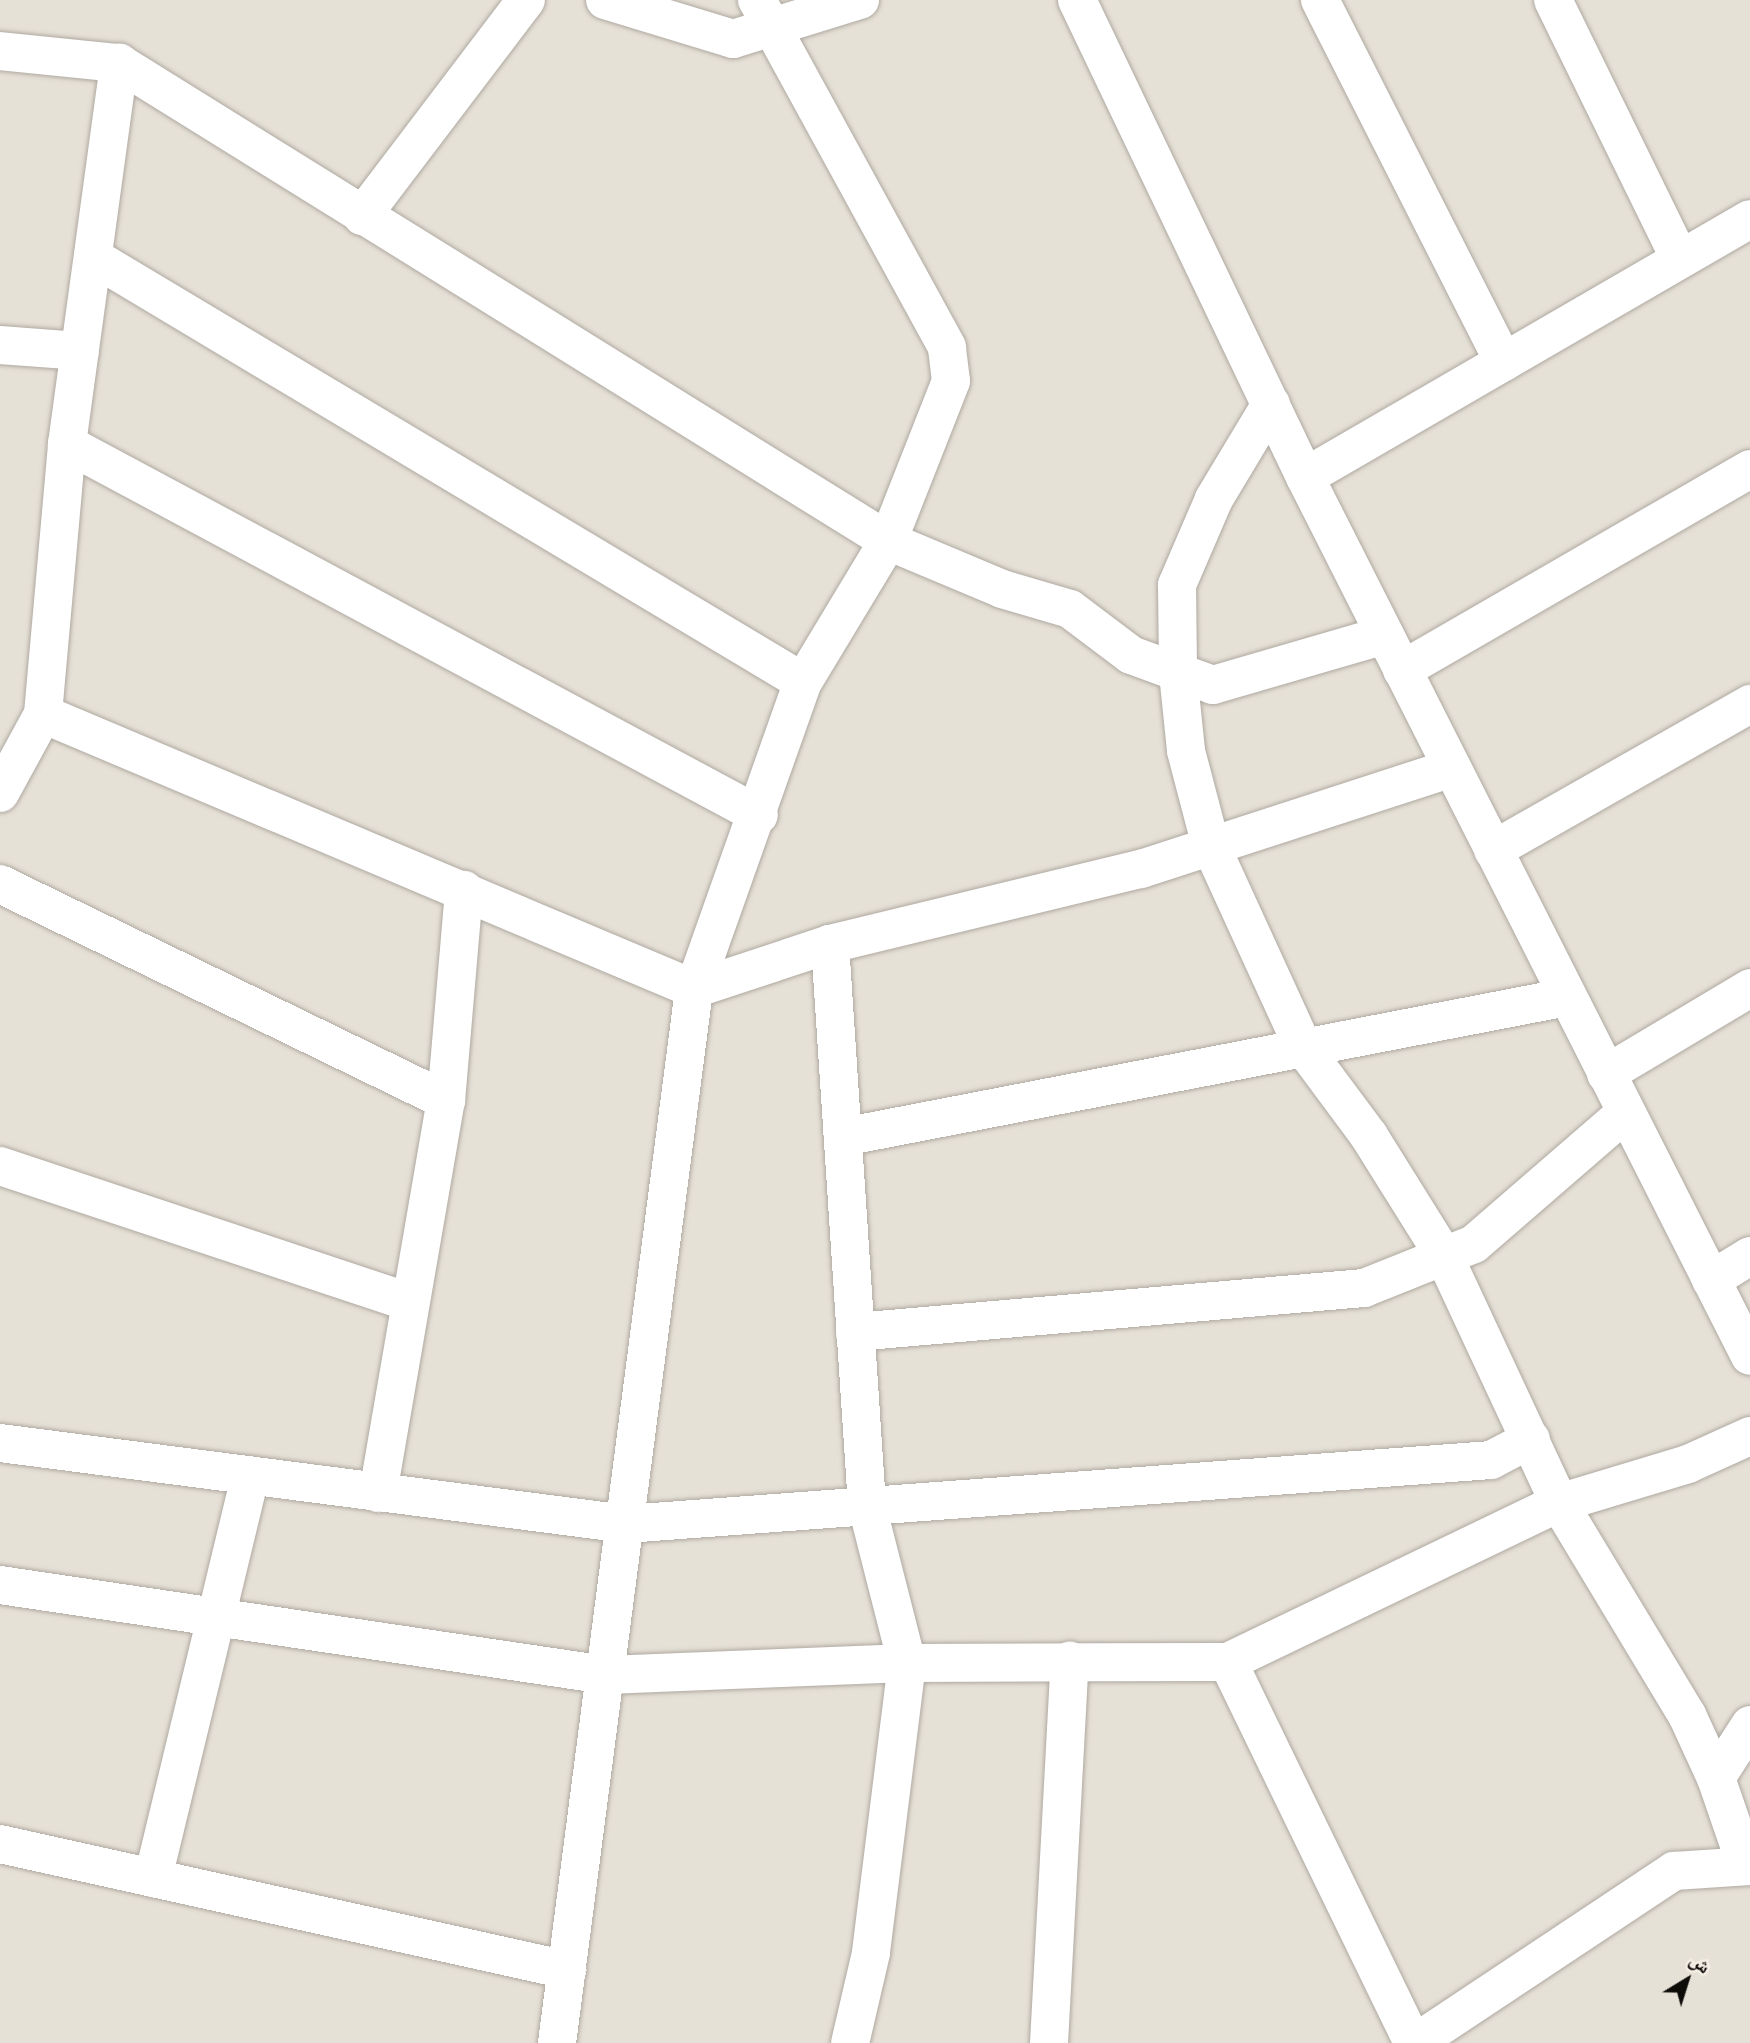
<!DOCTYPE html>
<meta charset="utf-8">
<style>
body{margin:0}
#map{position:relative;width:1750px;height:2043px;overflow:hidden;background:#e6e1d7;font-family:Poppins,"Noto Naskh Arabic",sans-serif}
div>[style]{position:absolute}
.roads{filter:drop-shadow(0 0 2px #afa9a1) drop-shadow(0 0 2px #afa9a1)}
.minor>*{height:38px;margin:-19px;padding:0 19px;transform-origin:19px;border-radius:19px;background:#fff}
span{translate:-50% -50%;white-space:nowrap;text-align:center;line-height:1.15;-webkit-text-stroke:5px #f4eee4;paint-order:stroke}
.north{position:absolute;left:1652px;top:1945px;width:70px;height:70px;-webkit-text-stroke:5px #f4eee4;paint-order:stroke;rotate:38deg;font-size:19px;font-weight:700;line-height:28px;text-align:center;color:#0e0c09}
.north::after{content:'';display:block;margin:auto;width:24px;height:32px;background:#0e0c09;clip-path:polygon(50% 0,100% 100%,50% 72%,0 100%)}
</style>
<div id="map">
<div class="roads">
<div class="minor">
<div style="left:605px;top:0;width:134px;rotate:16.9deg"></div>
<div style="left:733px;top:39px;width:133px;rotate:-17.1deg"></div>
<div style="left:1077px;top:0;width:529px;rotate:64.45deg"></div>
<div style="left:1305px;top:477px;width:985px;rotate:63.15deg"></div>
<div style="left:1320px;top:0;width:406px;rotate:63.1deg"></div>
<div style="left:1553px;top:0;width:288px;rotate:63.9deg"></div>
<div style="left:0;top:51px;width:120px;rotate:5.8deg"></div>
<div style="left:119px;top:63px;width:905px;rotate:31.86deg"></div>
<div style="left:888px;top:541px;width:124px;rotate:22.8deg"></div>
<div style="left:1002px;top:589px;width:71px;rotate:16.4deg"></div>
<div style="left:1070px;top:609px;width:76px;rotate:37deg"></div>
<div style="left:1131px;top:655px;width:87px;rotate:20.1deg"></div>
<div style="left:1213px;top:685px;width:179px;rotate:-16.2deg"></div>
<div style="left:362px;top:216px;width:271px;rotate:-52.8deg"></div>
<div style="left:93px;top:257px;width:827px;rotate:30.9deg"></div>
<div style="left:0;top:345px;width:80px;rotate:4.3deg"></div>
<div style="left:1271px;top:404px;width:111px;rotate:121deg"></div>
<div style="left:1214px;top:499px;width:94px;rotate:113.3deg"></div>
<div style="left:1177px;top:585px;width:88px;rotate:89.3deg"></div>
<div style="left:1178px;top:673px;width:78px;rotate:84.1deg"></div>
<div style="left:1186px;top:751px;width:98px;rotate:75.3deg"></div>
<div style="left:1211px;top:846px;width:221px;rotate:65.4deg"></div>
<div style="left:1303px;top:1047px;width:111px;rotate:53.4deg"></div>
<div style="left:1369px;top:1136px;width:142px;rotate:58deg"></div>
<div style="left:1444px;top:1256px;width:272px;rotate:65deg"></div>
<div style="left:1559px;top:1503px;width:248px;rotate:58.9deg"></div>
<div style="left:1687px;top:1715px;width:69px;rotate:65.3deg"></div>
<div style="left:1716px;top:1778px;width:92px;rotate:71deg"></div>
<div style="left:67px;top:444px;width:785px;rotate:28.2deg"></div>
<div style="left:1305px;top:477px;width:514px;rotate:-30.1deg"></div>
<div style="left:1402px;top:670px;width:402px;rotate:-30deg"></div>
<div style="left:43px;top:714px;width:707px;rotate:22.9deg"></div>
<div style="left:694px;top:989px;width:143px;rotate:-18.3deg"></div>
<div style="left:830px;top:944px;width:320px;rotate:-13.6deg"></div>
<div style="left:1141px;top:869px;width:327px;rotate:-18deg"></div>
<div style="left:0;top:793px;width:90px;rotate:-61.4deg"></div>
<div style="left:43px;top:714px;width:271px;rotate:-84.9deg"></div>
<div style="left:67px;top:444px;width:385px;rotate:-82.2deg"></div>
<div style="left:1493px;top:850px;width:296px;rotate:-29.6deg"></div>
<div style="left:0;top:884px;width:496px;rotate:25.9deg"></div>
<div style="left:830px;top:944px;width:563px;rotate:86.23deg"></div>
<div style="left:867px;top:1506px;width:162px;rotate:75.7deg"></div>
<div style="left:907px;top:1663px;width:292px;rotate:97.1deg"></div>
<div style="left:871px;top:1953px;width:92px;rotate:103.1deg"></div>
<div style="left:1606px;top:1074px;width:168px;rotate:-30.8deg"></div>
<div style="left:843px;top:1137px;width:737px;rotate:-10.94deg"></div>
<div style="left:0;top:1166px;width:431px;rotate:18.4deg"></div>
<div style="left:1711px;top:1280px;width:46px;rotate:-31.6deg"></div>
<div style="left:855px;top:1332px;width:511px;rotate:-4.94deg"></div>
<div style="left:1364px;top:1288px;width:118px;rotate:-21.8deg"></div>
<div style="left:1474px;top:1244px;width:200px;rotate:-40.9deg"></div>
<div style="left:0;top:1443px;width:631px;rotate:7.37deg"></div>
<div style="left:626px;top:1524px;width:867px;rotate:-4.23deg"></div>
<div style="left:1491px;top:1460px;width:45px;rotate:-27.7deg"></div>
<div style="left:378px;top:1493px;width:398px;rotate:-80.2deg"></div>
<div style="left:446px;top:1101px;width:212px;rotate:-85.1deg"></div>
<div style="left:0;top:1585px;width:613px;rotate:8.45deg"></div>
<div style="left:606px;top:1675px;width:301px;rotate:-2.3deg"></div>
<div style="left:907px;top:1663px;width:321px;rotate:-0.2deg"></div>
<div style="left:1228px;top:1662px;width:367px;rotate:-25.7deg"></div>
<div style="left:1559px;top:1503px;width:135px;rotate:-16.8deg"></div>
<div style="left:1688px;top:1464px;width:68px;rotate:-24.3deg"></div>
<div style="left:1228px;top:1662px;width:424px;rotate:64.1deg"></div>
<div style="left:1716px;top:1778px;width:63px;rotate:-57.3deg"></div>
<div style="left:0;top:1844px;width:581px;rotate:12.53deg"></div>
<div style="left:153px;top:1878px;width:414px;rotate:-76.4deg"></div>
<div style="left:557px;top:2043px;width:1063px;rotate:-82.59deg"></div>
<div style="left:694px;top:989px;width:326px;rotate:-70.5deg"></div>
<div style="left:803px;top:682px;width:165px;rotate:-58.9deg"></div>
<div style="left:888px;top:541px;width:172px;rotate:-68.5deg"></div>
<div style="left:951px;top:381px;width:34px;rotate:-97deg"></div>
<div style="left:947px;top:347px;width:396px;rotate:-118.7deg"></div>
<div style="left:1049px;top:2043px;width:383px;rotate:-86.9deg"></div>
<div style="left:1415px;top:2043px;width:311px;rotate:-33.6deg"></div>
<div style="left:1674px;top:1871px;width:76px;rotate:-3.8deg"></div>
</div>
</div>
<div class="north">ش</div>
</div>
